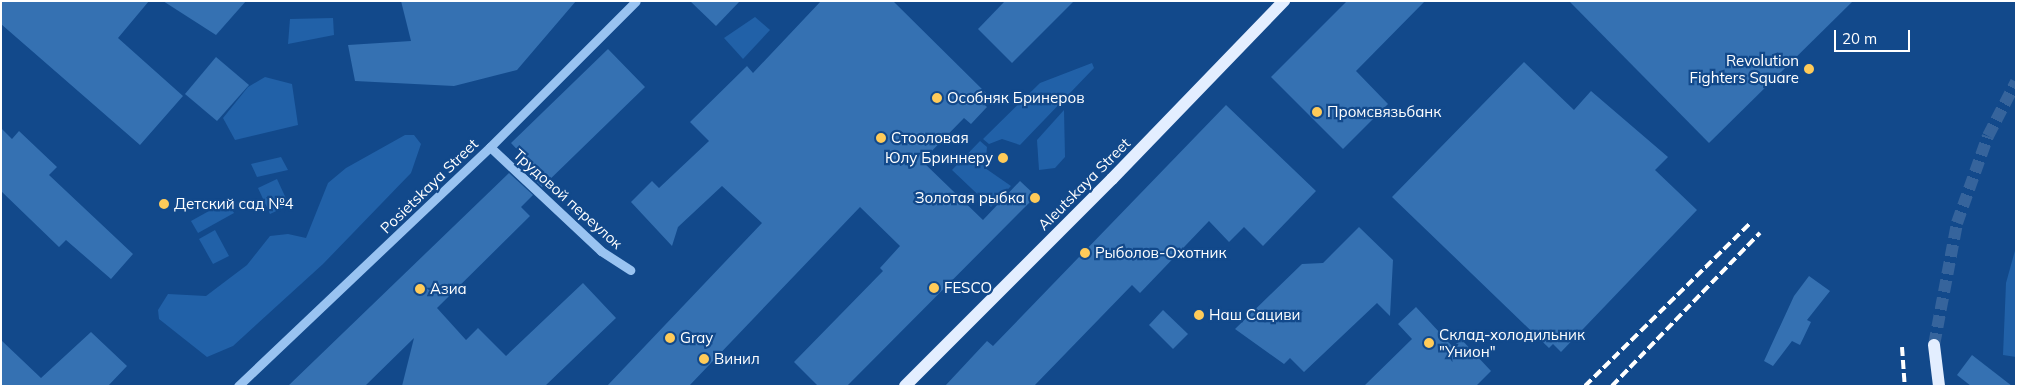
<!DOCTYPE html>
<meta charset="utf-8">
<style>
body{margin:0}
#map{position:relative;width:2017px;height:387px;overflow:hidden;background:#12498b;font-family:Mulish,sans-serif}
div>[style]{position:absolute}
.green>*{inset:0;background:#2161a8}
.building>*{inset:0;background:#3571b2}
.major-tunnel>*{height:12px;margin-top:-6px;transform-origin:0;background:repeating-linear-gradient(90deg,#36649c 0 12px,transparent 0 18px)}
.minor>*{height:9px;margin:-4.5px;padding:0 4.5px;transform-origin:4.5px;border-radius:4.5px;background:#99c3f1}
.major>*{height:12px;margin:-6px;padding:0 6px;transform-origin:6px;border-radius:6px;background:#e3eeff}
.rail>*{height:4px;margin-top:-2px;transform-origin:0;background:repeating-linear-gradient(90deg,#fff 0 9px,transparent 0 13px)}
.dots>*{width:14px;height:14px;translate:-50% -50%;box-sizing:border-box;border:2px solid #12498b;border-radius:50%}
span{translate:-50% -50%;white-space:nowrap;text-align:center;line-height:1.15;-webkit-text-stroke:4.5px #12498b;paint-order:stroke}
.poi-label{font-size:15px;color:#fff}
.right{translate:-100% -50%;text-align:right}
.left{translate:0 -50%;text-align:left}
.street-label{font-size:15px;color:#fff}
.frame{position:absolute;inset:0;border:2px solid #fff;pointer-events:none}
.scale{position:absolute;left:1834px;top:30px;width:76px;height:22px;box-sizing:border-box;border:2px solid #fff;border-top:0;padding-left:6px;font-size:15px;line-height:18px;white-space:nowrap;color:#fff;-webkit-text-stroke:4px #12498b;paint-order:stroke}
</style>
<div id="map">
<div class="green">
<div style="clip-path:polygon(755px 17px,770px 30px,743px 59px,724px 38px)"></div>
<div style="clip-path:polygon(333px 18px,334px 35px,288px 44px,290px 19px)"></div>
<div style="clip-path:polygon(1092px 63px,1094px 68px,1020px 145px,1002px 139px,989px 144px,983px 139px,1040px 83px)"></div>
<div style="clip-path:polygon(265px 77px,292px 84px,298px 125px,235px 140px,223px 118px,248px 87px)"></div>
<div style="clip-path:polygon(1064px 110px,1065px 157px,1055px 168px,1039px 170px,1037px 140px)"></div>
<div style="clip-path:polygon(405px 135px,414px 135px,421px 144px,411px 173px,323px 264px,233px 346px,207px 357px,159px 319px,158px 310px,168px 294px,206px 296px,247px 265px,270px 236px,288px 234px,306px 238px,328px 183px,346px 168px)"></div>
<div style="clip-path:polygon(980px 141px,987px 147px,985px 168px,1011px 186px,991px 207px,952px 170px)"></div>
<div style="clip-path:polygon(281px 157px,288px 170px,257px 177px,251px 164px)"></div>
<div style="clip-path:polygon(277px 179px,289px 205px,270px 214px,258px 188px)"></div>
<div style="clip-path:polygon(227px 201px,234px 213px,198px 233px,191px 221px)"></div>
<div style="clip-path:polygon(215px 230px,229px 256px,213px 264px,199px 239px)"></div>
<div style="clip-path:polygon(2016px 247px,2016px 357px,2003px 355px,2006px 283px)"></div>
</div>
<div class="building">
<div style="clip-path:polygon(1px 1px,149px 1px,118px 38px,183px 96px,140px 145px,1px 24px)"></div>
<div style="clip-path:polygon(163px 1px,246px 1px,216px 35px)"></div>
<div style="clip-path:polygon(401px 1px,576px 1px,517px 70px,454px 86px,355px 81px,348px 45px,411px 41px)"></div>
<div style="clip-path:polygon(690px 1px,740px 1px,716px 26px)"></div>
<div style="clip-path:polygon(821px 1px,893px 1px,988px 95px,981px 101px,987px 107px,971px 124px,964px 118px,922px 161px,983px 220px,1020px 181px,1036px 196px,847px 386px,818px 386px,794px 362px,883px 271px,880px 268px,900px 246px,860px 207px,689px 386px,607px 386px,762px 223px,722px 186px,678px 227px,672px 246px,631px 202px,652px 181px,659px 188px,709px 141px,690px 122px,747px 66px,753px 73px)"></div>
<div style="clip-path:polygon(1005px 1px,1074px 1px,1012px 63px,978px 29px)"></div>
<div style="clip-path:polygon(1347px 1px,1425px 1px,1356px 71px,1388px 104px,1343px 149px,1271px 77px)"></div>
<div style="clip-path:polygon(1569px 1px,1853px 1px,1709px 143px)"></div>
<div style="clip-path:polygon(608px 49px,645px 87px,542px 187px,518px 164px,525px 158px,511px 143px)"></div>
<div style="clip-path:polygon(216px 57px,249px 85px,217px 121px,185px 94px)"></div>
<div style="clip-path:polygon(1524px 62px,1574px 110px,1591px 91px,1668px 157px,1655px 170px,1697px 210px,1561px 352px,1553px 344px,1549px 348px,1392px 197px)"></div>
<div style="clip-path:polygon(1226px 105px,1316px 191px,1263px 246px,1244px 227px,1229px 242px,1209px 221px,1140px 293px,1132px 285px,1034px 386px,945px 386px,987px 341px,993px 346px)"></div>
<div style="clip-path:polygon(1px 128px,12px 139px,19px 131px,57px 167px,49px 175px,133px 254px,111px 279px,66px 240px,59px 247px,1px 191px)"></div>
<div style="clip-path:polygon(509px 173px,533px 195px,521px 207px,530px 216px,437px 308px,466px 340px,478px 328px,506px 356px,583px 283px,616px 318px,545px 386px,402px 386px,414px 338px,365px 386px,288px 386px)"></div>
<div style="clip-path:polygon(1359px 227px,1393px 260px,1390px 316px,1377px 303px,1304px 372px,1290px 358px,1284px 364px,1235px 329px,1302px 264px,1323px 263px)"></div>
<div style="clip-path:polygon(1809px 276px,1830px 291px,1807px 320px,1811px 322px,1800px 345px,1792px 341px,1773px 366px,1764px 361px,1794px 296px)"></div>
<div style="clip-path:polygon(1416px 307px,1453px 347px,1461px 339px,1491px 371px,1476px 386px,1364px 386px,1412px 339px,1398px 324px)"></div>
<div style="clip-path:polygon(1163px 310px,1188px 334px,1173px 349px,1149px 325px)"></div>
<div style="clip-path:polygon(91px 332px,127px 366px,108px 386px,1px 386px,1px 340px,41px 378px)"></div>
<div style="clip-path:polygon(1972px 355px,2012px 386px,1971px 386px,1957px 375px)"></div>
</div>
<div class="major-tunnel">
<div style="left:1934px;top:345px;width:124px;rotate:-79.3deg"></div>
<div style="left:1957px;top:223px;width:92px;rotate:-70.4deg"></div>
<div style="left:1988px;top:136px;width:61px;rotate:-62.6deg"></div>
</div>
<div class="minor">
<div style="left:490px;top:147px;width:152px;rotate:43.1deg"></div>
<div style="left:601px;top:251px;width:35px;rotate:33deg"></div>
<div style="left:238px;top:386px;width:347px;rotate:-43.5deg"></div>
<div style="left:490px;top:147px;width:206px;rotate:-45deg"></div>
</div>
<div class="major">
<div style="left:1934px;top:345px;width:41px;rotate:83deg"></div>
<div style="left:905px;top:386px;width:293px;rotate:-45deg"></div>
<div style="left:1112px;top:179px;width:248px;rotate:-46deg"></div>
</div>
<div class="rail">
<div style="left:1902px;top:347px;width:39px;rotate:86deg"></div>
<div style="left:1585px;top:386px;width:231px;rotate:-44.6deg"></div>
<div style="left:1612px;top:386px;width:213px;rotate:-46deg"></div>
</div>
<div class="dots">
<div style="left:1809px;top:69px;background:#ffcb59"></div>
<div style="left:937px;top:98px;background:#ffcb59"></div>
<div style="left:1317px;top:112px;background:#ffcb59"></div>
<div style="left:881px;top:138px;background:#ffcb59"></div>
<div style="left:1003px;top:158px;background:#ffcb59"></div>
<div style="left:1035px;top:198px;background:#ffcb59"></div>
<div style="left:164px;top:204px;background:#ffcb59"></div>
<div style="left:1085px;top:253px;background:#ffcb59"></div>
<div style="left:934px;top:288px;background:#ffcb59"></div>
<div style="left:420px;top:289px;background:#ffcb59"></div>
<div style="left:1199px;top:315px;background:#ffcb59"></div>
<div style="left:670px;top:338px;background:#ffcb59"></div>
<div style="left:1429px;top:343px;background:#ffcb59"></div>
<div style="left:704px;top:359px;background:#ffcb59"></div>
</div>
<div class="poi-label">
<span class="right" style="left:1799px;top:69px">Revolution<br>Fighters Square</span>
<span class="left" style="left:947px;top:98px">Особняк Бринеров</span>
<span class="left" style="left:1327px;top:112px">Промсвязьбанк</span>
<span class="left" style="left:891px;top:138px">Стооловая</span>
<span class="right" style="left:993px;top:158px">Юлу Бриннеру</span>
<span class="right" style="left:1025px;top:198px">Золотая рыбка</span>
<span class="left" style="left:174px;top:204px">Детский сад №4</span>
<span class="left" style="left:1095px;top:253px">Рыболов-Охотник</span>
<span class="left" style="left:944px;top:288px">FESCO</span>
<span class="left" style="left:430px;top:289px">Азиа</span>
<span class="left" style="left:1209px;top:315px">Наш Сациви</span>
<span class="left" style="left:1439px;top:343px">Склад-холодильник<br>"Унион"</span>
<span class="left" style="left:680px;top:338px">Gray</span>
<span class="left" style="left:714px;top:359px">Винил</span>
</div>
<div class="street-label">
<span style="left:1084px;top:184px;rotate:-45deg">Aleutskaya Street</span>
<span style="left:429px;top:186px;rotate:-44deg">Posietskaya Street</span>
<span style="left:568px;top:199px;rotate:42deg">Трудовой переулок</span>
</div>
<div class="frame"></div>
<div class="scale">20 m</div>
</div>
